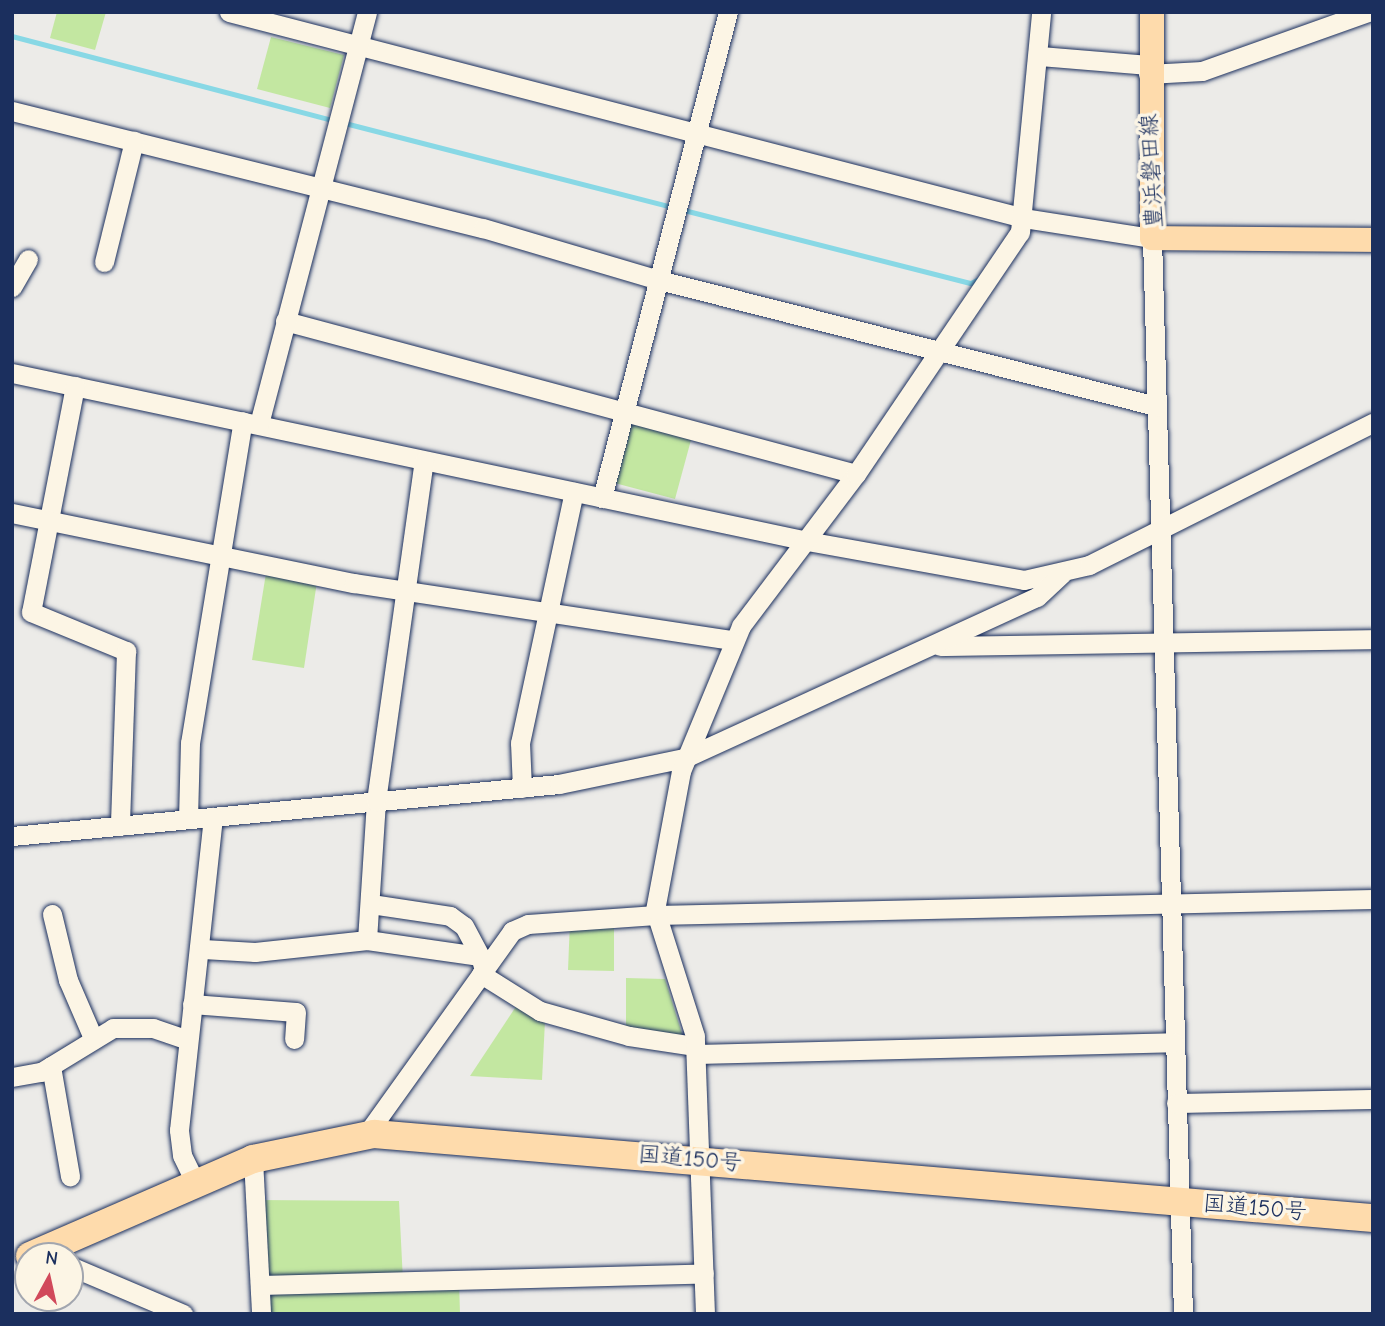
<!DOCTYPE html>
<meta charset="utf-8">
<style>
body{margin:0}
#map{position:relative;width:1385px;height:1326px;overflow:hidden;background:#ecebe8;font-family:"Comic Neue","Klee One",sans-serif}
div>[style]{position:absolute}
.green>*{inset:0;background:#c3e7a1}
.stream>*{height:4.5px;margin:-2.25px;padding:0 2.25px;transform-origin:2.25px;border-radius:2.25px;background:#88d8e5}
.roads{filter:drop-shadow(0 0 2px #1b2f5e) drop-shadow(0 0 2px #1b2f5e)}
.minor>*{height:19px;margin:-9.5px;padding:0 9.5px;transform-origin:9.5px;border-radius:9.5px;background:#fcf5e5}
.major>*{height:24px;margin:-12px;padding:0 12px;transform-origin:12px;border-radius:12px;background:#fedbac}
.highway>*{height:28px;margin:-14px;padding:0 14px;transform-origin:14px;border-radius:14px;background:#fedbac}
span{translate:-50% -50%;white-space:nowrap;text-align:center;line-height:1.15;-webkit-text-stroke:7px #fcf5e5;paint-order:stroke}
.street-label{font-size:23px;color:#1b2f5e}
.frame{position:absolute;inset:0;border:14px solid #1b2f5e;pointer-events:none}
.north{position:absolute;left:14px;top:1242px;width:70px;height:70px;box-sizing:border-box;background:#fcf5e5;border:2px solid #a2a6af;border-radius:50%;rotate:8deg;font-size:19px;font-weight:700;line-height:28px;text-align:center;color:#1b2f5e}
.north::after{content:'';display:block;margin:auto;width:24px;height:32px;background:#d1495b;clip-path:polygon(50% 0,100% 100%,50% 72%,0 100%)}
</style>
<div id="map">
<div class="green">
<div style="clip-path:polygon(57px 12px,106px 12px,95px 50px,50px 38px)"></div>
<div style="clip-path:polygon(271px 37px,344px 55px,330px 108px,257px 89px)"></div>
<div style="clip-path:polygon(623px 420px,691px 440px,675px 499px,607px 481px)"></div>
<div style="clip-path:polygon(267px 567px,318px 575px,304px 668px,252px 660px)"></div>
<div style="clip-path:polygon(614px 918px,614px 971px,568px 970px,570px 921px)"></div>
<div style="clip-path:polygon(626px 978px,665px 979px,684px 1040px,626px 1031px)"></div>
<div style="clip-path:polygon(517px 1005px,545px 1021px,542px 1080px,470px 1076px)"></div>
<div style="clip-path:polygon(255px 1200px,399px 1201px,403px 1281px,459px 1280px,460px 1314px,261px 1314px)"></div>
</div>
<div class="stream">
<div style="left:12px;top:36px;width:332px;rotate:14.7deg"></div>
<div style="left:345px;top:123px;width:338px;rotate:14.4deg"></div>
<div style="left:684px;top:210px;width:296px;rotate:14.3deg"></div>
<div style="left:971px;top:283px;width:9px;rotate:-27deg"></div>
</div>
<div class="roads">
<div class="minor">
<div style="left:229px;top:12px;width:821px;rotate:14.53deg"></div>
<div style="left:1024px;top:218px;width:130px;rotate:8.9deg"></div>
<div style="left:1152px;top:238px;width:1076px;rotate:88.35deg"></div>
<div style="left:1040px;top:56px;width:109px;rotate:4.7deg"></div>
<div style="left:1148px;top:74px;width:54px;rotate:-3.2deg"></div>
<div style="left:1202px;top:71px;width:176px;rotate:-19.6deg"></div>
<div style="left:12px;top:111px;width:485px;rotate:14deg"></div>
<div style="left:483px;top:228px;width:184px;rotate:16.5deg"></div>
<div style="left:659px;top:280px;width:513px;rotate:14.23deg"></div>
<div style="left:104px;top:262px;width:125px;rotate:-76.1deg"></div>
<div style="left:12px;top:287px;width:32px;rotate:-60deg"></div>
<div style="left:285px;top:321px;width:591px;rotate:15deg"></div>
<div style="left:12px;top:373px;width:813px;rotate:11.93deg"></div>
<div style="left:807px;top:541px;width:220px;rotate:10.2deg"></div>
<div style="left:1024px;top:580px;width:67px;rotate:-13deg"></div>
<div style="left:1089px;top:565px;width:318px;rotate:-26.6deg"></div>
<div style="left:75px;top:386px;width:230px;rotate:101deg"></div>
<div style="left:31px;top:612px;width:103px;rotate:22.3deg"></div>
<div style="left:126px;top:651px;width:175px;rotate:92deg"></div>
<div style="left:259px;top:424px;width:426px;rotate:-75.3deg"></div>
<div style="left:602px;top:498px;width:502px;rotate:-75.47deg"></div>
<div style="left:12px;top:513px;width:349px;rotate:11.6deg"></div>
<div style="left:354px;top:583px;width:383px;rotate:8.6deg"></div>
<div style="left:940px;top:646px;width:433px;rotate:-0.9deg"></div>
<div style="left:522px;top:788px;width:45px;rotate:-92.5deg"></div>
<div style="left:520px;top:743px;width:257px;rotate:-77.9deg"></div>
<div style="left:188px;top:819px;width:76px;rotate:-88.5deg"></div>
<div style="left:190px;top:743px;width:326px;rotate:-80.7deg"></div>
<div style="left:12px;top:836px;width:549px;rotate:-5.43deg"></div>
<div style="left:559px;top:784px;width:129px;rotate:-11.7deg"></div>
<div style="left:685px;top:758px;width:387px;rotate:-24.6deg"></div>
<div style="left:1037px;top:597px;width:34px;rotate:-43deg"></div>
<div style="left:371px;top:904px;width:80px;rotate:8.6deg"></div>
<div style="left:450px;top:916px;width:17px;rotate:36deg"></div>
<div style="left:464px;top:926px;width:34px;rotate:62deg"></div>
<div style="left:52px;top:914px;width:68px;rotate:76.4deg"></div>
<div style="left:68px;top:980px;width:63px;rotate:66.7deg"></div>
<div style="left:367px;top:940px;width:139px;rotate:-86.3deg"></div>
<div style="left:376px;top:801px;width:343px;rotate:-82deg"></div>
<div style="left:203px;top:949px;width:52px;rotate:3.3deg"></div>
<div style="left:255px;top:952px;width:113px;rotate:-6.1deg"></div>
<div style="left:367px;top:940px;width:114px;rotate:8.1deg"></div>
<div style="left:480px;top:956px;width:15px;rotate:74deg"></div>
<div style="left:481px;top:974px;width:70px;rotate:32.1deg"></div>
<div style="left:540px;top:1011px;width:92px;rotate:15.7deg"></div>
<div style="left:629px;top:1036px;width:67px;rotate:8.6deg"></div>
<div style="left:192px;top:1004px;width:104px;rotate:4.4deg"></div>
<div style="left:296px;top:1012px;width:27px;rotate:94deg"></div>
<div style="left:696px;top:1054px;width:478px;rotate:-1.4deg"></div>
<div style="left:51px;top:1066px;width:112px;rotate:80.2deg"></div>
<div style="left:12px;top:1077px;width:29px;rotate:-10deg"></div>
<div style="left:41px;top:1072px;width:84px;rotate:-31.4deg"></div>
<div style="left:113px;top:1028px;width:40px"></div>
<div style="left:153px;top:1028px;width:34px;rotate:19deg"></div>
<div style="left:1176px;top:1103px;width:197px;rotate:-1.2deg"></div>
<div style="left:366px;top:1135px;width:251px;rotate:-54.4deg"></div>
<div style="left:512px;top:931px;width:17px;rotate:-24deg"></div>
<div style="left:528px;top:924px;width:128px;rotate:-4deg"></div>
<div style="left:656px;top:915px;width:717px;rotate:-1.28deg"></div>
<div style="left:253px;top:1159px;width:155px;rotate:87deg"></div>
<div style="left:196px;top:1184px;width:32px;rotate:-116deg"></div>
<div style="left:182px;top:1155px;width:25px;rotate:-97deg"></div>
<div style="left:179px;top:1130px;width:315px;rotate:-83.8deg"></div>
<div style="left:70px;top:1266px;width:123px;rotate:23deg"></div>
<div style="left:260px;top:1285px;width:444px;rotate:-1.5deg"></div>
<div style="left:705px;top:1314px;width:278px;rotate:-92.1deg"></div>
<div style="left:695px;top:1036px;width:132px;rotate:-107.6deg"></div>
<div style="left:655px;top:910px;width:141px;rotate:-79.4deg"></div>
<div style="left:681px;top:771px;width:157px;rotate:-67.5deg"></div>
<div style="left:741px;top:626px;width:191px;rotate:-52.9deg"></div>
<div style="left:856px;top:474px;width:292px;rotate:-55.9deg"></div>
<div style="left:1020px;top:232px;width:221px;rotate:-84.5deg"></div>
</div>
<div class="major">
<div style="left:1152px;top:12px;width:226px;rotate:90deg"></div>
<div style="left:1152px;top:238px;width:221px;rotate:0.5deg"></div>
</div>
<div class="highway">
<div style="left:30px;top:1256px;width:243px;rotate:-23.5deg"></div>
<div style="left:253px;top:1159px;width:124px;rotate:-11.7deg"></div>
<div style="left:374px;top:1134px;width:1003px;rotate:4.81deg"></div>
</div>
</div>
<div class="street-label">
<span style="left:1152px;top:171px;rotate:-93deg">豊浜磐田線</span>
<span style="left:690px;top:1159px;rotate:5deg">国道150号</span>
<span style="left:1255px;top:1208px;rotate:5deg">国道150号</span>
</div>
<div class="frame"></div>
<div class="north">N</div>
</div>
